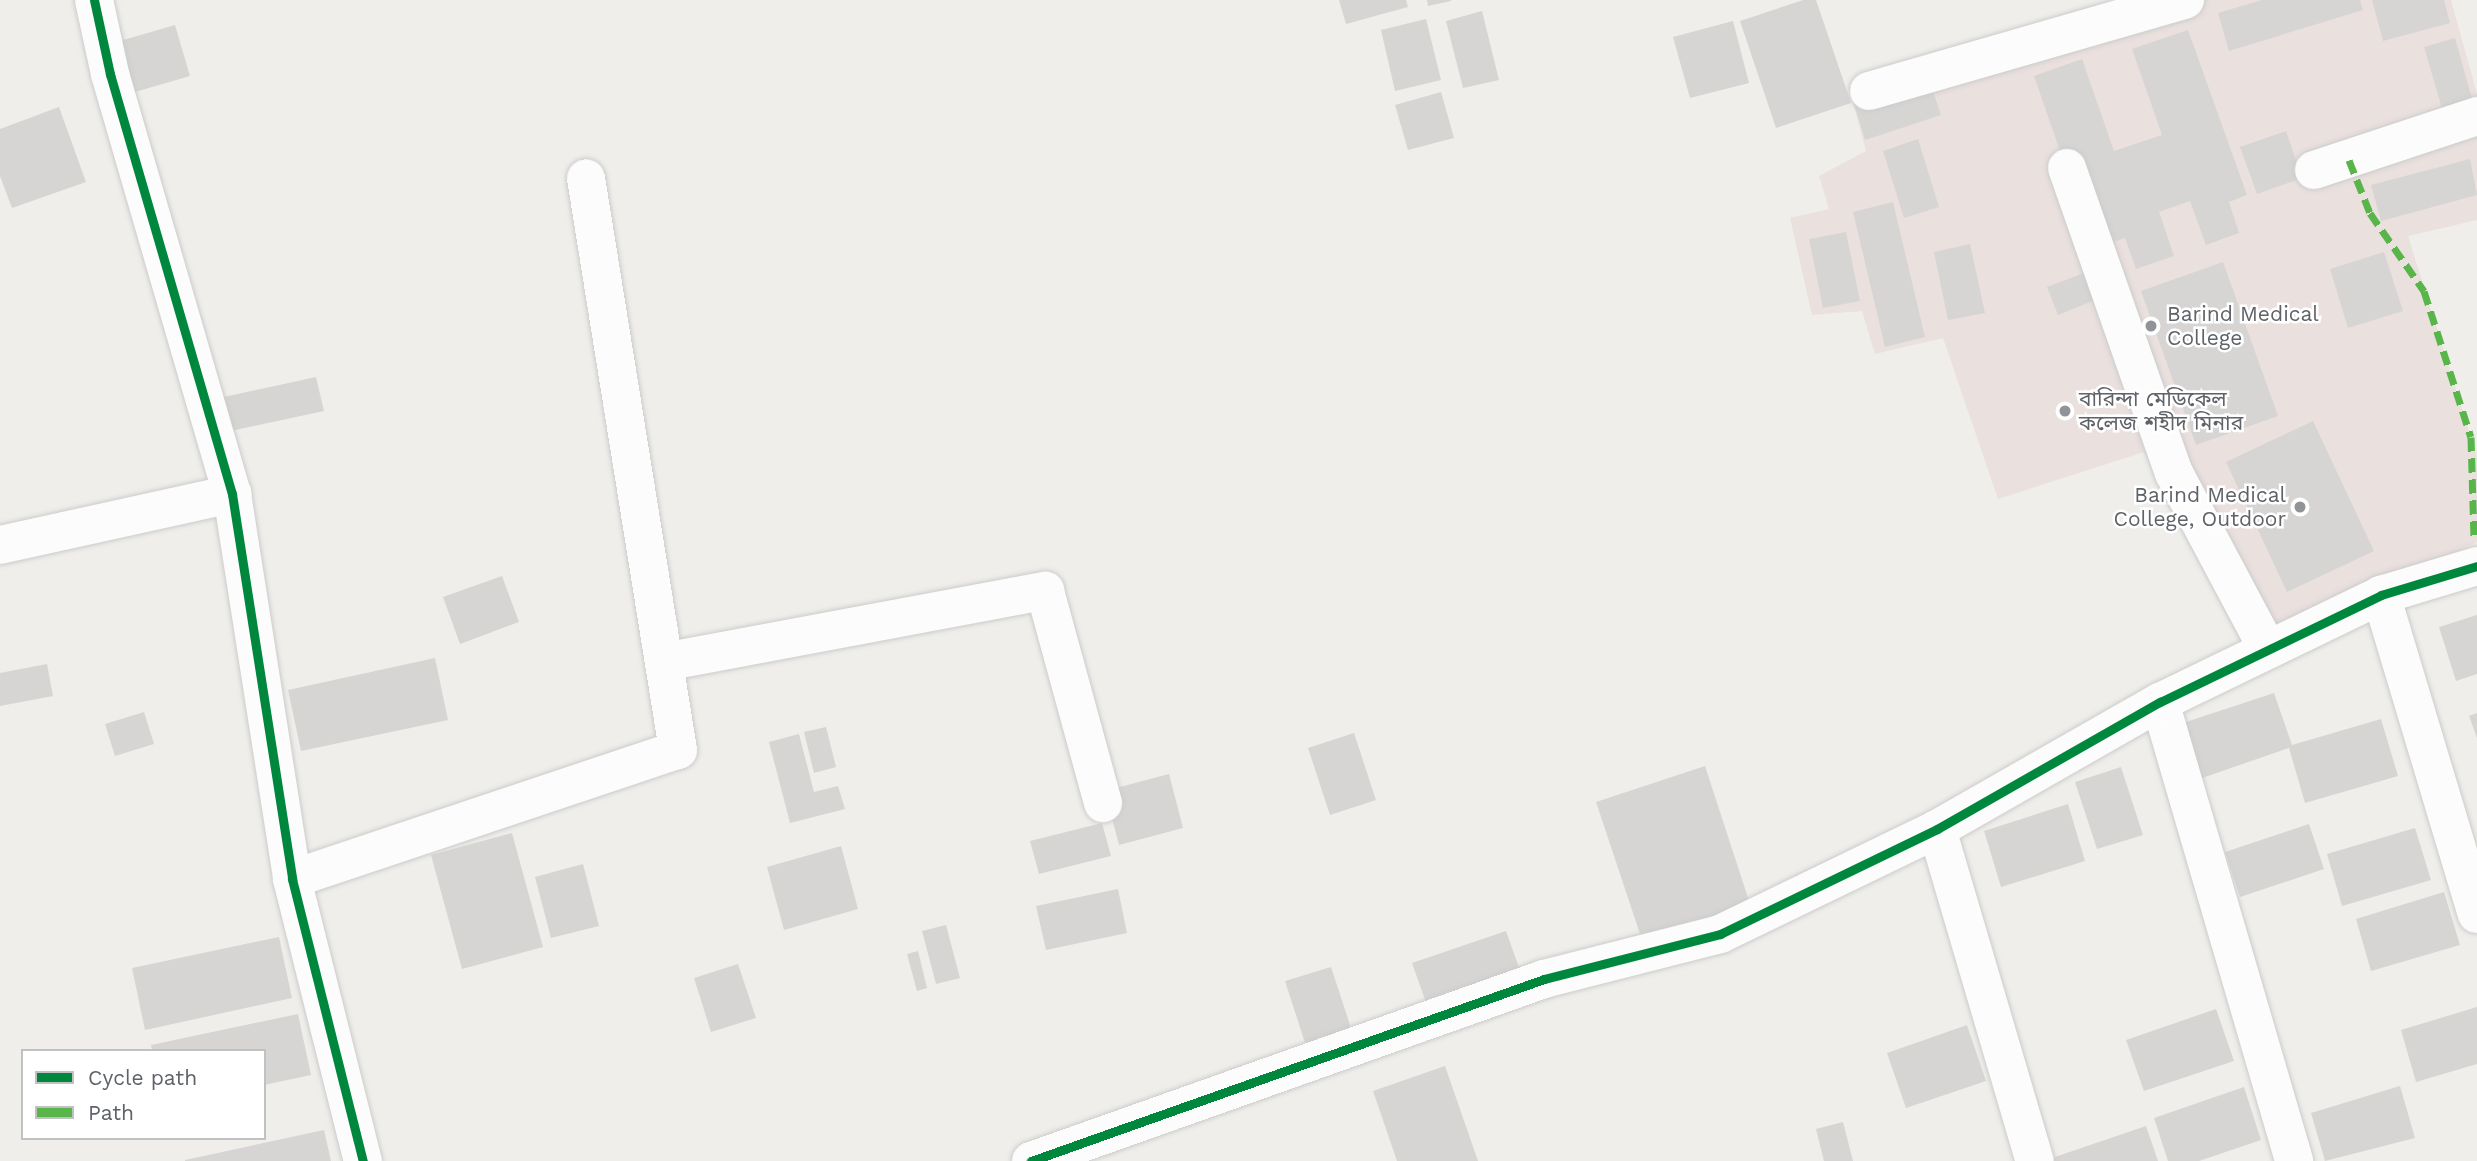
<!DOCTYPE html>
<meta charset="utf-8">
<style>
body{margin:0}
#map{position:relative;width:2477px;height:1161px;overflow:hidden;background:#efeeea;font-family:"Work Sans","Noto Sans Bengali",sans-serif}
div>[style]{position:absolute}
.medical>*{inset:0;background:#eae0de}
.building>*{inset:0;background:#d6d5d3}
.roads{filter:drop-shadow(0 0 2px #cbcccc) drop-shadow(0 0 2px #cbcccc)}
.minor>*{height:38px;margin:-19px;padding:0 19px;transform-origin:19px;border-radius:19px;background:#fdfcfc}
.quiet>*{height:7px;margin-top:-3.5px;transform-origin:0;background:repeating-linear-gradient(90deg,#58b549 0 14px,transparent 0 21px)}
.cycleway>*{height:9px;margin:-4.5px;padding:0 4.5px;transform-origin:4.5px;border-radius:4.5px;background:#00873e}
.dots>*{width:19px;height:19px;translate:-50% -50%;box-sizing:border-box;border:4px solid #fff;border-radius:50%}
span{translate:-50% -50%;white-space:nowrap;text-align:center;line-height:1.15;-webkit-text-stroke:5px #fff;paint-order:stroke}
.poi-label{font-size:21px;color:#5f6368}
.left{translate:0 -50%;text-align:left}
.right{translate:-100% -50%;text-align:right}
.legend{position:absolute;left:21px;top:1049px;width:245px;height:91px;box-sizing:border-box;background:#fff;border:2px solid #bfc1c3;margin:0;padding:9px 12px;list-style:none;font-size:21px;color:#5f6368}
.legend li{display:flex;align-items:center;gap:14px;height:35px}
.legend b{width:35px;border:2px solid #bfc1c3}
</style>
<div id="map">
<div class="medical">
<div style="clip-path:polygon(2171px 0,2451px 0,2477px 94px,2477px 220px,2408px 236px,2477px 457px,2477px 542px,2245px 650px,2144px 452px,1998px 499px,1943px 338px,1875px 354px,1862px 311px,1812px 315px,1790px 218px,1829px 209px,1819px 176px,1866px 151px,1849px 88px)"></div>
</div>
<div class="building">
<div style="clip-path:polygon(1339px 0,1406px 0,1408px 7px,1346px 24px)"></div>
<div style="clip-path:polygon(1427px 0,1451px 0,1451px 1px,1428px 6px)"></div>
<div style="clip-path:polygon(1803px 0,1816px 0,1851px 103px,1776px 128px,1740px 21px)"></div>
<div style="clip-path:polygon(2262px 0,2360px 0,2363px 10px,2229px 51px,2218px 13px)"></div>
<div style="clip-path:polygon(2372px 0,2444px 0,2450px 23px,2383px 41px)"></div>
<div style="clip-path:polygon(1482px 11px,1499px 80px,1463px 88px,1446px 21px)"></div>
<div style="clip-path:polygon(1426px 19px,1441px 80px,1395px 91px,1381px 30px)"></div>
<div style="clip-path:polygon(1733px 21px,1749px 83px,1690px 98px,1673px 37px)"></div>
<div style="clip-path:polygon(175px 25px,190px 76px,128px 94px,113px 43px)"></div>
<div style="clip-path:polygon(2188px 30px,2247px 195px,2229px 202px,2239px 233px,2206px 245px,2190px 201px,2159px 212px,2174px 256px,2136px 269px,2125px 238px,2094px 249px,2034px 76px,2082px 59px,2114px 151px,2162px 135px,2132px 49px)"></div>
<div style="clip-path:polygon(2455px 38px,2476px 113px,2446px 122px,2424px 47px)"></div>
<div style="clip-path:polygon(1924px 64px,1941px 115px,1865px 140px,1849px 88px)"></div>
<div style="clip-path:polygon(1441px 92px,1454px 138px,1408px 150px,1395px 105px)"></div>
<div style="clip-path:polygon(59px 107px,86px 182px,12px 208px,0 176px,0 129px)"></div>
<div style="clip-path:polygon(2286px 131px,2302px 178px,2257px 194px,2240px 147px)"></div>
<div style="clip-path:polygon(1918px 139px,1939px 207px,1904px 218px,1883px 151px)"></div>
<div style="clip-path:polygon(2470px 159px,2477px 195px,2381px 221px,2371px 185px)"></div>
<div style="clip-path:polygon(1893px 202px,1925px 337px,1885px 347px,1853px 212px)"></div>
<div style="clip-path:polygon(1846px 232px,1860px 301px,1823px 308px,1809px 239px)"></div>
<div style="clip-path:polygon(1970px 244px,1985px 313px,1948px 320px,1934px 252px)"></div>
<div style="clip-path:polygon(2384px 252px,2403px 311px,2348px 328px,2330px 269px)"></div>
<div style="clip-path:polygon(2223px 262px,2278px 416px,2196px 445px,2141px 291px)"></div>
<div style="clip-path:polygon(2084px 273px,2095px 300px,2058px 315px,2047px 287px)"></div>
<div style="clip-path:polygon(316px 377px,324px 411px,226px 432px,219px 398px)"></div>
<div style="clip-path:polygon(2313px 421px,2374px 551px,2287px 592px,2226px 462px)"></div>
<div style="clip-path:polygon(502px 576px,519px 622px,460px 644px,443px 597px)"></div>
<div style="clip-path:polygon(2477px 615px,2477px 674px,2456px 681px,2439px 627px)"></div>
<div style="clip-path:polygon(435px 658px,448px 720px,301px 751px,288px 690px)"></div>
<div style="clip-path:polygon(47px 664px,53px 696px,0 706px,0 673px)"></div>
<div style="clip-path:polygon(2274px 693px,2292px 745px,2381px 719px,2398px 776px,2305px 803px,2289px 748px,2202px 778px,2183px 723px)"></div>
<div style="clip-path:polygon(144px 712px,154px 744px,115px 756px,105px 724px)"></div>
<div style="clip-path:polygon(2477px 713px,2477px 738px,2469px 716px)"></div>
<div style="clip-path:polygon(826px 727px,836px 767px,814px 773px,804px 732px)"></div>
<div style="clip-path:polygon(1354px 733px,1376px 800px,1330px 815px,1308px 748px)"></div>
<div style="clip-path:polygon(799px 734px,814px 792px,838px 786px,845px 809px,790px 823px,769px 742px)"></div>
<div style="clip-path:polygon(1705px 766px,1750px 904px,1642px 940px,1596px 802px)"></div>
<div style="clip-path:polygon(2121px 767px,2143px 835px,2097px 849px,2075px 782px)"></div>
<div style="clip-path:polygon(1169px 774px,1183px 828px,1119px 845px,1105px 791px)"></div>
<div style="clip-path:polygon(2068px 804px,2085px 861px,2001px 887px,1984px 831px)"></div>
<div style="clip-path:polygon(1102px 823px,1111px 856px,1039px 874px,1030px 841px)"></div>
<div style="clip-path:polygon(2309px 824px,2324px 869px,2240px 897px,2225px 852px)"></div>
<div style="clip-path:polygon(2415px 828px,2431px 880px,2342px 906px,2327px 854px)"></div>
<div style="clip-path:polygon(512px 833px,543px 947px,462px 969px,431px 855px)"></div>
<div style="clip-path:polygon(841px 846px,858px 909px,784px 930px,767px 867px)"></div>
<div style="clip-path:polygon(583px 864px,599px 926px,551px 938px,535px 877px)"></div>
<div style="clip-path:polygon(1118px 889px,1127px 933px,1046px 950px,1036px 906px)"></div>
<div style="clip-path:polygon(2444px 892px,2460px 945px,2371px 971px,2356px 919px)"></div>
<div style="clip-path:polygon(946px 925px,960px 978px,936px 984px,922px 931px)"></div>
<div style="clip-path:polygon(1506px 931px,1523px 979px,1429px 1011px,1412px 963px)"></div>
<div style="clip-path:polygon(279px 937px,292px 998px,145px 1030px,132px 968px)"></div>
<div style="clip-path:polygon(918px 951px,927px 988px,917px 991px,907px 954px)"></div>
<div style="clip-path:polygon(738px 964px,756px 1018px,711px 1032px,694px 978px)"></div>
<div style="clip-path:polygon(1331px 967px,1353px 1034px,1307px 1049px,1285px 981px)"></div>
<div style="clip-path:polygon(2477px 1007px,2477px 1064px,2416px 1082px,2401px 1030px)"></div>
<div style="clip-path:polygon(2216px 1009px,2234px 1061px,2144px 1091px,2126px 1040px)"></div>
<div style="clip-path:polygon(298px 1014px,311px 1075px,264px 1085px,264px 1051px,152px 1051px,151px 1045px)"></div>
<div style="clip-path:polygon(1967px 1025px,1986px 1081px,1906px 1108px,1887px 1053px)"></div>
<div style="clip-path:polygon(1445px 1066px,1478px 1161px,1397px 1161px,1373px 1091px)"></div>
<div style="clip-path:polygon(2400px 1086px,2415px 1138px,2325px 1161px,2311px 1113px)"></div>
<div style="clip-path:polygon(2244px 1087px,2261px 1140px,2199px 1161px,2168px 1161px,2154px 1118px)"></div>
<div style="clip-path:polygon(1843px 1122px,1853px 1161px,1824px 1161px,1816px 1129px)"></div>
<div style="clip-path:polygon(2146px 1126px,2158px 1161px,2049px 1161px,2049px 1159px)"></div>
<div style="clip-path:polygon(324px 1130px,331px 1161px,185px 1161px,185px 1160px)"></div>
</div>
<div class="roads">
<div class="minor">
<div style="left:94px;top:0;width:76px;rotate:77.8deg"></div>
<div style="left:110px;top:74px;width:437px;rotate:73.8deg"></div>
<div style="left:232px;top:494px;width:390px;rotate:81.1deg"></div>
<div style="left:292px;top:879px;width:291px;rotate:75.9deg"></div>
<div style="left:1869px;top:91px;width:329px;rotate:-16.1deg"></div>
<div style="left:2067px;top:168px;width:323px;rotate:70.7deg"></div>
<div style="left:2174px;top:473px;width:200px;rotate:62deg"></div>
<div style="left:2314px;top:170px;width:172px;rotate:-18.3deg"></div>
<div style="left:0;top:545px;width:238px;rotate:-12.4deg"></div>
<div style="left:2381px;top:595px;width:333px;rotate:73.3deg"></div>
<div style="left:664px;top:662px;width:388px;rotate:-10.6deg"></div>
<div style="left:1045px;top:591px;width:220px;rotate:74.7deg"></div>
<div style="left:2160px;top:702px;width:478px;rotate:73.7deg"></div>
<div style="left:1937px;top:829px;width:346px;rotate:73.6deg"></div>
<div style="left:292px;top:879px;width:407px;rotate:-18.5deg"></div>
<div style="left:678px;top:750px;width:579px;rotate:-99.14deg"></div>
<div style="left:1031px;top:1161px;width:544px;rotate:-19.53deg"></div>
<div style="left:1544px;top:979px;width:182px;rotate:-14.3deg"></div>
<div style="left:1720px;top:934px;width:241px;rotate:-25.8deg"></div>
<div style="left:1937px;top:829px;width:257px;rotate:-29.7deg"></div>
<div style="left:2160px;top:702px;width:246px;rotate:-25.8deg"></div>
<div style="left:2381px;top:595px;width:100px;rotate:-16.8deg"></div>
</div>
</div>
<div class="quiet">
<div style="left:2349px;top:160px;width:57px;rotate:68.4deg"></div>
<div style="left:2370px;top:213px;width:95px;rotate:55.3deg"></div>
<div style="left:2424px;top:291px;width:153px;rotate:72.2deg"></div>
<div style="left:2471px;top:437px;width:102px;rotate:88.3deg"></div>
</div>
<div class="cycleway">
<div style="left:94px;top:0;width:76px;rotate:77.8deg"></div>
<div style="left:110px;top:74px;width:437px;rotate:73.8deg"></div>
<div style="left:232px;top:494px;width:390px;rotate:81.1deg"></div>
<div style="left:292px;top:879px;width:291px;rotate:75.9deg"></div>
<div style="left:1031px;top:1161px;width:544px;rotate:-19.53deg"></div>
<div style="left:1544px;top:979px;width:182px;rotate:-14.3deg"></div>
<div style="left:1720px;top:934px;width:241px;rotate:-25.8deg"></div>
<div style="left:1937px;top:829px;width:257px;rotate:-29.7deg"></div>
<div style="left:2160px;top:702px;width:246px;rotate:-25.8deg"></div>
<div style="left:2381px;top:595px;width:100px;rotate:-16.8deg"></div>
</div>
<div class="dots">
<div style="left:2151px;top:326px;background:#919496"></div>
<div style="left:2065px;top:411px;background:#919496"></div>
<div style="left:2300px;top:507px;background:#919496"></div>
</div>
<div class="poi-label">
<span class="left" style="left:2167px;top:326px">Barind Medical<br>College</span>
<span class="left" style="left:2079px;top:411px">বারিন্দা মেডিকেল<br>কলেজ শহীদ মিনার</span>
<span class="right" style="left:2286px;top:507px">Barind Medical<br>College, Outdoor</span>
</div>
<ul class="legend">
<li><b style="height:9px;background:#00873e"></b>Cycle path</li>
<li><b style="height:9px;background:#58b549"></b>Path</li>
</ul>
</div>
